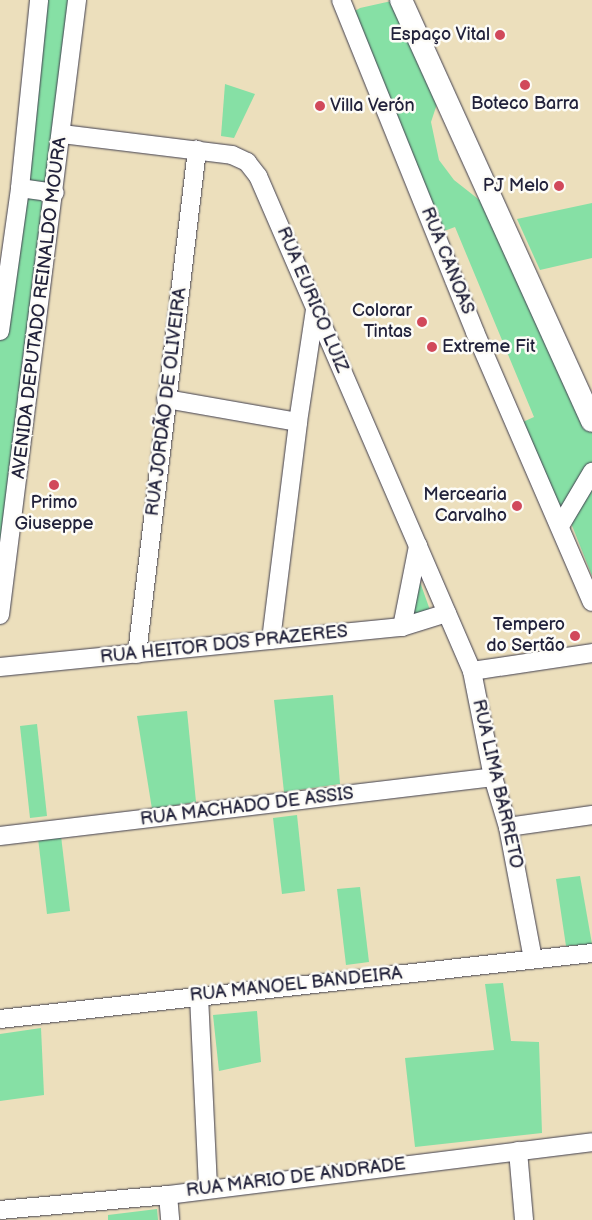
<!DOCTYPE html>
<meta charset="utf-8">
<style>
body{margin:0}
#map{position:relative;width:592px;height:1220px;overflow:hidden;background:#ecdfbc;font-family:"Balsamiq Sans",sans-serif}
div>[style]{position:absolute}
.green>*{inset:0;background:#86e0a5}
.roads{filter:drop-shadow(0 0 1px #403e4e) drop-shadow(0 0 1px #403e4e)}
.minor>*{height:18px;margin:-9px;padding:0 9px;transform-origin:9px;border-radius:9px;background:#fff}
.major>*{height:22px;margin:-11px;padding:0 11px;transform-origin:11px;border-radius:11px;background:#fff}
.dots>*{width:14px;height:14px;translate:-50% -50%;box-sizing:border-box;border:2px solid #fdfcf7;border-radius:50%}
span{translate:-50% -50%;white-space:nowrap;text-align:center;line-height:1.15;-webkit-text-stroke:5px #fdfcf7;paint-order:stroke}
.poi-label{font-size:18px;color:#22223b}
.right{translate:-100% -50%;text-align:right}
.left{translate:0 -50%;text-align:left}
.street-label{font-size:18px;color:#22223b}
</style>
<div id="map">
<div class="green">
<div style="clip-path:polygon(39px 0,77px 0,0 615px,0 337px)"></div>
<div style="clip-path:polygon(396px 0,441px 92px,431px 122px,439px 160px,454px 180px,496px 213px,592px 421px,592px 472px,560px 526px,516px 425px,534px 417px,455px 227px,436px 234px,353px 12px,360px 8px)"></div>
<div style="clip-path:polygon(225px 84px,255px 94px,234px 138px,221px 136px)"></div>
<div style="clip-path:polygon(592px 203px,592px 258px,540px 270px,517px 219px)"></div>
<div style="clip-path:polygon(592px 487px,592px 576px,571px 523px)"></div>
<div style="clip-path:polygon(414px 565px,431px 613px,407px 615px)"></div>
<div style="clip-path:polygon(333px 695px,340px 784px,284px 792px,274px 700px)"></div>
<div style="clip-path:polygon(187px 711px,196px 802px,152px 809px,137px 716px)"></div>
<div style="clip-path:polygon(37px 724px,47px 816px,30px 818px,20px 726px)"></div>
<div style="clip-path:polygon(297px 815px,305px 891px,282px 894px,273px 818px)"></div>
<div style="clip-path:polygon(61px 836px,70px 911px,47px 914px,38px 838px)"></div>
<div style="clip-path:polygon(580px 876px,592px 944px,566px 946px,556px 879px)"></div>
<div style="clip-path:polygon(360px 887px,369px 962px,346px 965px,337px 889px)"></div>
<div style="clip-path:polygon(503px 983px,511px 1041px,539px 1042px,542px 1133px,415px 1147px,405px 1058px,494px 1050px,485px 984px)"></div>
<div style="clip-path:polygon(257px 1011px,261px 1062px,219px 1071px,213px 1015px)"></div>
<div style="clip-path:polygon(41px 1028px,44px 1095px,0 1101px,0 1034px)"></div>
<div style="clip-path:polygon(157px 1209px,158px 1220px,108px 1220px,108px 1215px)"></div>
</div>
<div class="roads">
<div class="minor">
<div style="left:341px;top:0;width:358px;rotate:68deg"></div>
<div style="left:475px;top:332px;width:294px;rotate:66.6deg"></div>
<div style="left:62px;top:134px;width:171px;rotate:7deg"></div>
<div style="left:232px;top:155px;width:17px;rotate:25deg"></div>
<div style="left:247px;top:162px;width:18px;rotate:52deg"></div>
<div style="left:258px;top:176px;width:539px;rotate:66.62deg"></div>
<div style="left:472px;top:671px;width:108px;rotate:78.8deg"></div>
<div style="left:493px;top:777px;width:52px;rotate:73.3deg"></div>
<div style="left:508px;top:827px;width:134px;rotate:79.3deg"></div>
<div style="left:20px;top:188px;width:35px;rotate:8deg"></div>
<div style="left:0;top:331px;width:144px;rotate:-82deg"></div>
<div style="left:20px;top:188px;width:189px;rotate:-84.2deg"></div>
<div style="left:166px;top:399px;width:134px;rotate:9.9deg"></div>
<div style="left:560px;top:526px;width:63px;rotate:-59.3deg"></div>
<div style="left:0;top:615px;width:620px;rotate:-82.86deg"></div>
<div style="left:402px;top:627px;width:83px;rotate:-78.8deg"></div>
<div style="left:271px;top:640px;width:220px;rotate:-82.9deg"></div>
<div style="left:298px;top:422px;width:113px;rotate:-81.4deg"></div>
<div style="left:137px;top:654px;width:508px;rotate:-83.21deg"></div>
<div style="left:0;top:667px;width:404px;rotate:-5.7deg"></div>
<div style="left:402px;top:627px;width:47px;rotate:-17.3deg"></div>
<div style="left:472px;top:671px;width:121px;rotate:-8.5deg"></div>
<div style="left:508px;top:827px;width:85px;rotate:-8.1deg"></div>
<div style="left:0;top:836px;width:497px;rotate:-6.8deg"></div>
<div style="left:199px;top:996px;width:193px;rotate:87.3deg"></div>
<div style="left:0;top:1019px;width:596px;rotate:-6.36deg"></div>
<div style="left:518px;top:1151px;width:69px;rotate:85deg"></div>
<div style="left:168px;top:1195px;width:25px;rotate:85deg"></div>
<div style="left:0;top:1210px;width:169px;rotate:-5.1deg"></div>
<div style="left:168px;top:1195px;width:427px;rotate:-7.1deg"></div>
</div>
<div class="major">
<div style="left:401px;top:0;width:462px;rotate:65.6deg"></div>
</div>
</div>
<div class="dots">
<div style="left:500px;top:35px;background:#d1495b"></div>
<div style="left:525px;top:85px;background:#d1495b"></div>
<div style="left:320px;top:106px;background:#d1495b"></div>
<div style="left:559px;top:186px;background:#d1495b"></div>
<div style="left:422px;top:322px;background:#d1495b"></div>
<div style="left:432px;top:347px;background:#d1495b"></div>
<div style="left:54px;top:485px;background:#d1495b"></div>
<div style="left:517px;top:506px;background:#d1495b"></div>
<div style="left:575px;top:636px;background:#d1495b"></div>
</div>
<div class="poi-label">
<span class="right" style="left:490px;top:35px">Espaço Vital</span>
<span style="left:525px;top:104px">Boteco Barra</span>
<span class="left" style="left:330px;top:106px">Villa Verón</span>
<span class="right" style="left:549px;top:186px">PJ Melo</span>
<span class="right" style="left:412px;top:322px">Colorar<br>Tintas</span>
<span class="left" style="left:442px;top:347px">Extreme Fit</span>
<span class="right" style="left:507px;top:506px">Mercearia<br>Carvalho</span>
<span style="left:54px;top:514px">Primo<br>Giuseppe</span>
<span class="right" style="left:565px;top:636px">Tempero<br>do Sertão</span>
</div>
<div class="street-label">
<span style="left:447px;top:261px;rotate:68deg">RUA CANOAS</span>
<span style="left:312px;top:300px;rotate:67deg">RUA EURICO LUIZ</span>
<span style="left:40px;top:308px;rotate:-83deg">AVENIDA DEPUTADO REINALDO MOURA</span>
<span style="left:167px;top:402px;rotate:-83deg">RUA JORDÃO DE OLIVEIRA</span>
<span style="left:224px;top:645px;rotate:-6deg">RUA HEITOR DOS PRAZERES</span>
<span style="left:497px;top:784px;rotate:77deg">RUA LIMA BARRETO</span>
<span style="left:247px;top:807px;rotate:-7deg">RUA MACHADO DE ASSIS</span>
<span style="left:296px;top:985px;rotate:-6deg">RUA MANOEL BANDEIRA</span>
<span style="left:296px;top:1178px;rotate:-7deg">RUA MARIO DE ANDRADE</span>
</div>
</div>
